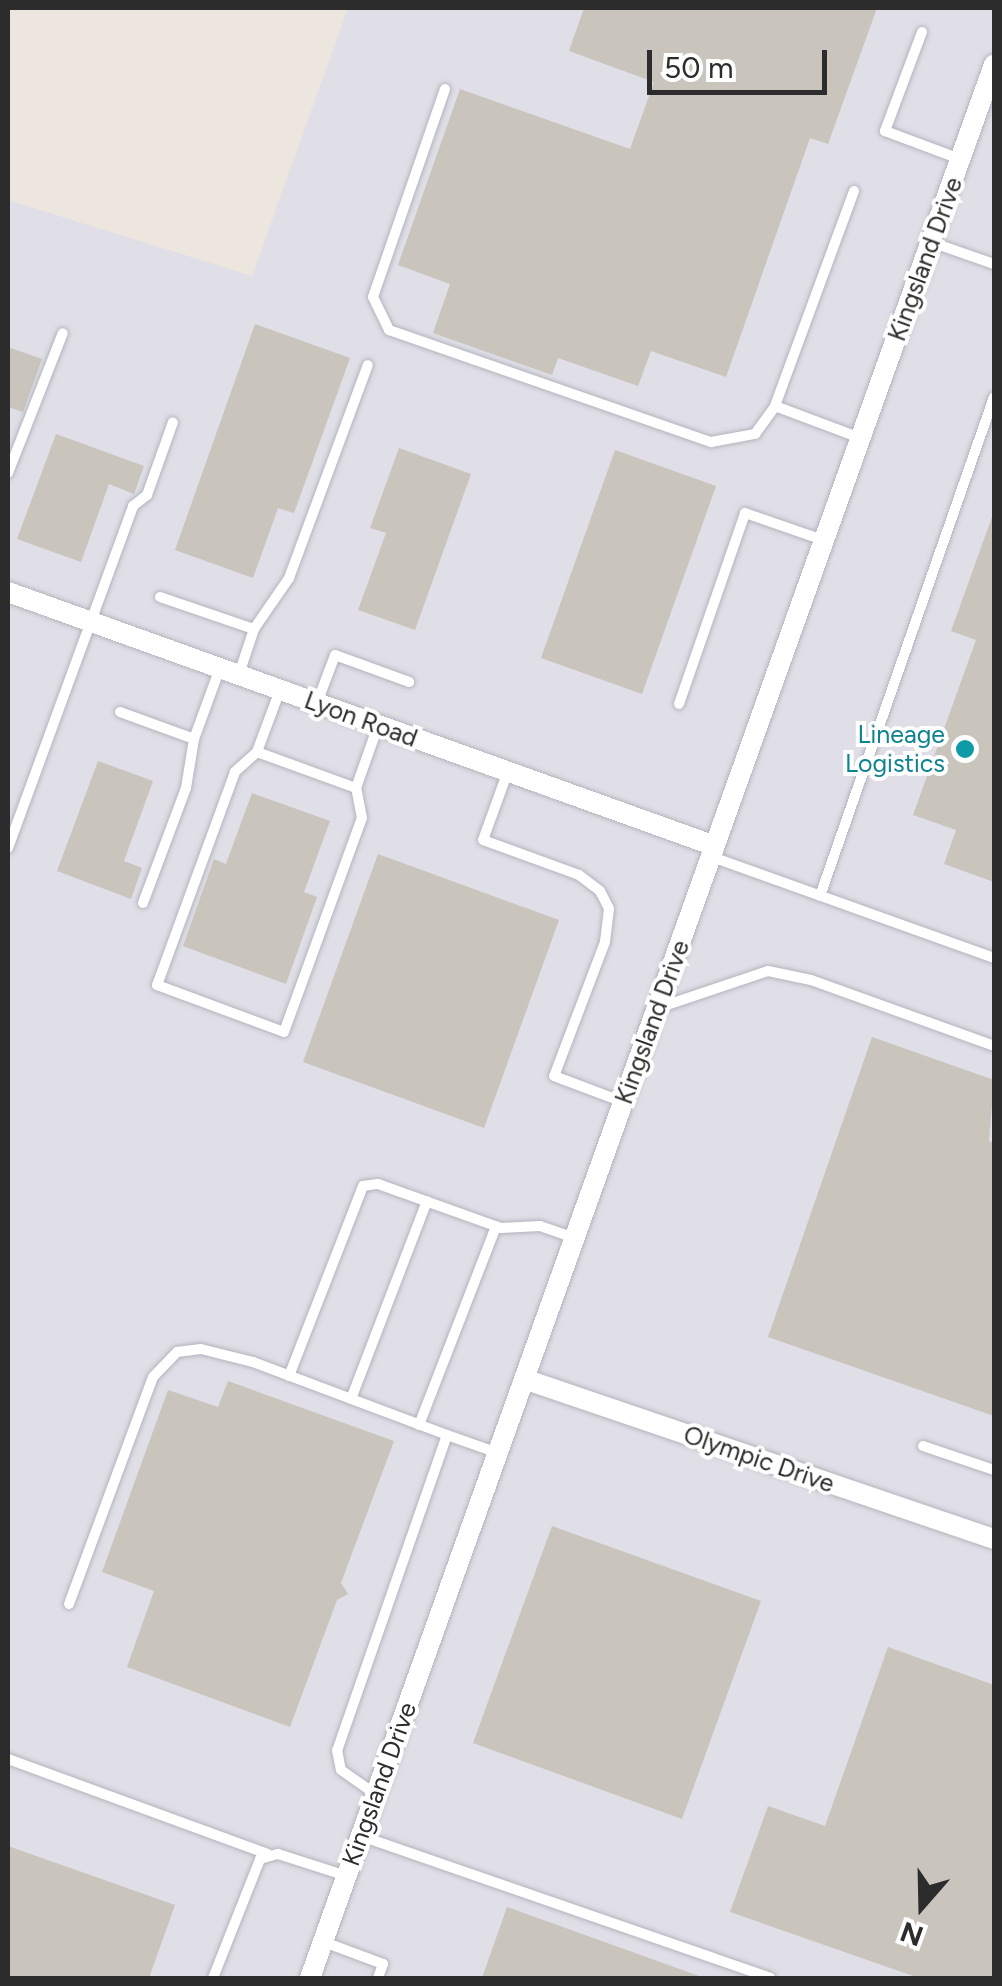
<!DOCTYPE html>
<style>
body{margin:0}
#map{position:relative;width:1002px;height:1986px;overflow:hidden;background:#ede6de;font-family:Figtree,sans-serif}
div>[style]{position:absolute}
.industrial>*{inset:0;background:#e0dee6}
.building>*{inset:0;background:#c9c4bc}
.roads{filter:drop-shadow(0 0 2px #b2b5bf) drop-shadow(0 0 2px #b2b5bf)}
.lane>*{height:10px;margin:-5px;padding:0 5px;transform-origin:5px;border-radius:5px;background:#fff}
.street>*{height:20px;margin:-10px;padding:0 10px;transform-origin:10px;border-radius:10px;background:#fff}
.dots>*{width:28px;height:28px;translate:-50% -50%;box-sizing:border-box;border:5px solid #fff;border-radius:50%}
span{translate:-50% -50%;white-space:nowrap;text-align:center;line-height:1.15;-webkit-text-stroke:8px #fff;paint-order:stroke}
.street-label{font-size:25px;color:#2c2c2c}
.culture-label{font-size:25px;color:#0d838f}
.right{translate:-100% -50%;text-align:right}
.frame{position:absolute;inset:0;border:10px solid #2c2c2c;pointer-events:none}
.north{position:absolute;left:872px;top:1856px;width:100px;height:100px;-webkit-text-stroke:8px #fff;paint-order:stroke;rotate:200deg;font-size:28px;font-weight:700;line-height:40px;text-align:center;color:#2c2c2c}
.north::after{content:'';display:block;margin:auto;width:35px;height:45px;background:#2c2c2c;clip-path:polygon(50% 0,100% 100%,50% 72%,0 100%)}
.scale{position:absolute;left:647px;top:50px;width:180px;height:45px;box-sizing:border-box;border:5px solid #2c2c2c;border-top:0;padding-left:12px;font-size:30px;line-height:35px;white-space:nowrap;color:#2c2c2c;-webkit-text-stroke:8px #fff;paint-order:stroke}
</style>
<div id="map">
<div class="industrial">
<div style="clip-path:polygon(348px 8px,994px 8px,994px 1978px,8px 1978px,8px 200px,252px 276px)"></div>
</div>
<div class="building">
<div style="clip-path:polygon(584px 8px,877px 8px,828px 144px,810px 138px,726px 377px,651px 351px,638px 386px,558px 358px,552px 375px,433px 333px,450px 284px,398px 265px,460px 89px,630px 149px,654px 82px,569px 51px)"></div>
<div style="clip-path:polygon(255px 324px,350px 358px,294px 513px,278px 508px,253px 578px,175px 550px)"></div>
<div style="clip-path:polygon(8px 347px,42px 359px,23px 412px,8px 407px)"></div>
<div style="clip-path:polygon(56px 434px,144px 466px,134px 494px,109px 484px,81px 562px,17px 539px)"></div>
<div style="clip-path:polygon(399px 448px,471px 474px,415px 630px,358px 610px,386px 533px,370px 528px)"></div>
<div style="clip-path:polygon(615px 450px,716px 486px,642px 694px,541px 658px)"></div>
<div style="clip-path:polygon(992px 517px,994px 518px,994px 882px,944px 864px,956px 830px,913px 815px,976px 640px,951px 631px)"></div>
<div style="clip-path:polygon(98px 761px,153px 781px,124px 861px,142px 868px,131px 899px,57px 871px)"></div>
<div style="clip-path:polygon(252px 793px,330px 821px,304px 892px,317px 897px,286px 984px,183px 946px,214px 859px,226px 864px)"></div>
<div style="clip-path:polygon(378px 854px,559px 920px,484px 1128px,303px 1062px)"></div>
<div style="clip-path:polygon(872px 1037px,994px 1080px,989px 1141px,994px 1143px,994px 1416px,768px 1337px)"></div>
<div style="clip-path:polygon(228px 1381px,394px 1441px,341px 1583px,348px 1594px,337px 1600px,290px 1727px,127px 1667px,154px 1591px,102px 1572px,168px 1390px,218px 1407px)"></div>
<div style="clip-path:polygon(552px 1526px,761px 1601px,682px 1819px,473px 1743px)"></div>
<div style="clip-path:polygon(888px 1647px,994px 1685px,994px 1978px,919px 1978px,730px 1912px,768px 1806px,825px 1826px)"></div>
<div style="clip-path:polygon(8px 1846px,175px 1905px,149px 1978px,8px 1978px)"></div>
<div style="clip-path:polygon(507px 1907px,699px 1976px,699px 1978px,482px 1978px)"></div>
</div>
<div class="roads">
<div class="lane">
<div style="left:922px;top:32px;width:106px;rotate:110.5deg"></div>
<div style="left:885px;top:131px;width:80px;rotate:20.5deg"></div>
<div style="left:445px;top:89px;width:220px;rotate:109.1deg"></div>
<div style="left:373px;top:297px;width:37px;rotate:64deg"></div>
<div style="left:389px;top:330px;width:341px;rotate:19.2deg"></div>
<div style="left:711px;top:442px;width:45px;rotate:-10.3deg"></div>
<div style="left:755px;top:434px;width:34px;rotate:-54deg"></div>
<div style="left:854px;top:191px;width:229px;rotate:110.2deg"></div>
<div style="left:775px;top:406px;width:91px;rotate:20.6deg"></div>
<div style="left:931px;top:242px;width:67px;rotate:19.2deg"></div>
<div style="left:8px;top:473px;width:150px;rotate:-68.6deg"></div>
<div style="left:160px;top:597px;width:99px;rotate:18.8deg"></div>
<div style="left:254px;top:629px;width:47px;rotate:108.4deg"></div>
<div style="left:254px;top:629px;width:62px;rotate:-55.5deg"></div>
<div style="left:289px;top:578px;width:227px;rotate:-69.7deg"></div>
<div style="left:280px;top:690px;width:66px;rotate:110.4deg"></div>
<div style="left:257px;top:752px;width:105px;rotate:20deg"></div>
<div style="left:356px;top:788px;width:66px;rotate:-70.5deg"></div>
<div style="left:317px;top:703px;width:51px;rotate:-69.4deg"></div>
<div style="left:335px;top:655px;width:79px;rotate:20deg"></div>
<div style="left:679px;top:704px;width:202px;rotate:-70.9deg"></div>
<div style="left:745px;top:513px;width:83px;rotate:19.1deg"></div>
<div style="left:120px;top:712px;width:79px;rotate:20deg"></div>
<div style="left:194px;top:739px;width:76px;rotate:-69.9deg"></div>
<div style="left:257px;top:752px;width:30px;rotate:138deg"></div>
<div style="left:235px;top:772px;width:227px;rotate:110.1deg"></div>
<div style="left:157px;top:985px;width:135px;rotate:20.3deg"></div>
<div style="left:284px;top:1032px;width:228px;rotate:-70deg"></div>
<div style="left:362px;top:818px;width:31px;rotate:-101deg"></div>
<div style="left:508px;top:771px;width:73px;rotate:109.9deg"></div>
<div style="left:483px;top:840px;width:102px;rotate:20deg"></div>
<div style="left:579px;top:875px;width:26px;rotate:37deg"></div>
<div style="left:600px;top:891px;width:20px;rotate:63deg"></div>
<div style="left:609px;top:909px;width:33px;rotate:97deg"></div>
<div style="left:605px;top:942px;width:143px;rotate:110.8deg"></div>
<div style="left:554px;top:1076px;width:74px;rotate:20.6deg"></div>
<div style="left:8px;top:848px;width:364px;rotate:-69.9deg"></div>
<div style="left:133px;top:506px;width:18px;rotate:-38deg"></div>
<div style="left:147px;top:495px;width:77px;rotate:-70.4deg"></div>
<div style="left:712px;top:857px;width:300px;rotate:19.7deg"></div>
<div style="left:820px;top:896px;width:528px;rotate:-70.78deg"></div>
<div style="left:143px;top:903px;width:123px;rotate:-69.5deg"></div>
<div style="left:186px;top:788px;width:50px;rotate:-80.7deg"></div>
<div style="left:658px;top:1008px;width:116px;rotate:-18.6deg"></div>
<div style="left:768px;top:971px;width:44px;rotate:11.8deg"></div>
<div style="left:811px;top:980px;width:195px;rotate:19.8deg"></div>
<div style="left:289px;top:1376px;width:204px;rotate:-68.7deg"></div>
<div style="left:363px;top:1186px;width:15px;rotate:-8deg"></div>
<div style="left:378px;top:1184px;width:131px;rotate:19.7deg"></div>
<div style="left:501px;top:1228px;width:39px;rotate:-3deg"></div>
<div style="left:540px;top:1226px;width:36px;rotate:19deg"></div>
<div style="left:351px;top:1399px;width:212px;rotate:-69deg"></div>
<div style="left:419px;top:1425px;width:213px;rotate:-68.8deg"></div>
<div style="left:447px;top:1435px;width:54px;rotate:19.4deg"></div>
<div style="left:923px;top:1446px;width:75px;rotate:18.7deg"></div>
<div style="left:69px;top:1604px;width:242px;rotate:-69.7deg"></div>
<div style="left:153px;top:1377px;width:35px;rotate:-46deg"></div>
<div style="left:177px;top:1352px;width:24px;rotate:-7deg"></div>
<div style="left:201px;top:1349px;width:54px;rotate:14deg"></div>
<div style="left:253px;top:1362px;width:207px;rotate:20.6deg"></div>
<div style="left:447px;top:1435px;width:334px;rotate:109.2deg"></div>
<div style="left:337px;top:1750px;width:20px;rotate:79deg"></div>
<div style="left:341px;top:1770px;width:42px;rotate:35.2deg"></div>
<div style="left:8px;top:1759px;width:276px;rotate:20.1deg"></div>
<div style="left:361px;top:1836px;width:433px;rotate:19.1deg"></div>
<div style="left:324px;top:1942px;width:63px;rotate:20.4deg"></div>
<div style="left:383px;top:1964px;width:15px;rotate:110deg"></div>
<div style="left:213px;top:1978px;width:128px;rotate:-68.4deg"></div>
<div style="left:260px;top:1859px;width:19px;rotate:-16deg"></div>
<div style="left:278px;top:1854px;width:72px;rotate:17.7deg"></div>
</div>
<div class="street">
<div style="left:8px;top:592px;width:751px;rotate:19.76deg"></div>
<div style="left:524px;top:1379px;width:496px;rotate:18.8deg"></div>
<div style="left:310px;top:1978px;width:2032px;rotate:-70.33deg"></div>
</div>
</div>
<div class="dots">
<div style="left:965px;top:749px;background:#0f9aa8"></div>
</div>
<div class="street-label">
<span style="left:925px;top:259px;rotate:-70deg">Kingsland Drive</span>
<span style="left:361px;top:719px;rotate:20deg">Lyon Road</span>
<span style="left:652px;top:1022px;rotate:-70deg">Kingsland Drive</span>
<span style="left:759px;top:1459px;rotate:19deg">Olympic Drive</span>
<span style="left:379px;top:1784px;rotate:-70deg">Kingsland Drive</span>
</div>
<div class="culture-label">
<span class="right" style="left:945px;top:749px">Lineage<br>Logistics</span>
</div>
<div class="frame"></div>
<div class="north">N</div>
<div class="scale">50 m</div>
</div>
